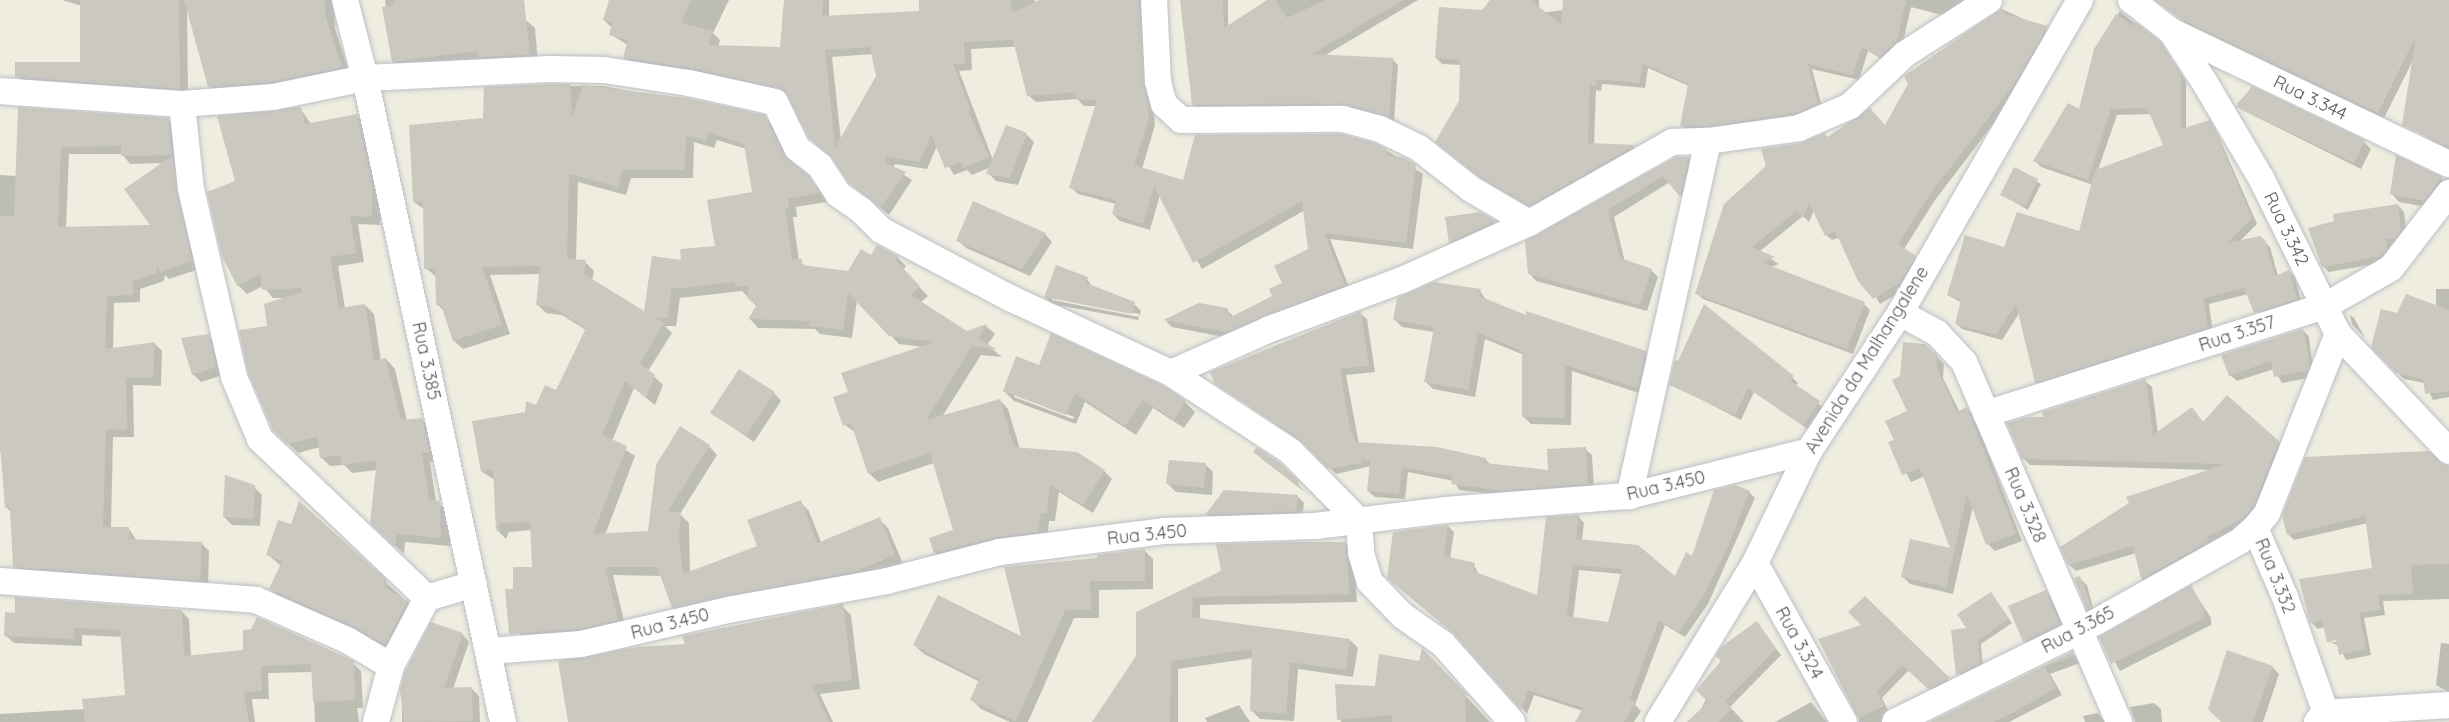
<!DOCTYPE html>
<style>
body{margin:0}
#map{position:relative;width:2449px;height:722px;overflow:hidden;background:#eeede0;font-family:Quicksand,sans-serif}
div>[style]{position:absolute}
.shadow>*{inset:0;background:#0003}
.building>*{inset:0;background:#cbc9bf}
.roads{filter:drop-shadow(0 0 2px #bdbfc6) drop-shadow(0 0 2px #bdbfc6)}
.minor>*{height:26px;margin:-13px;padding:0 13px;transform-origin:13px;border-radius:13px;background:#fff}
span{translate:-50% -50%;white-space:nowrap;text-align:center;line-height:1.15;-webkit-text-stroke:6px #fff;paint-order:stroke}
.street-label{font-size:18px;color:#595c63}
</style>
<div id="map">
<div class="shadow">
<div style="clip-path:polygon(62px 0,105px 0,102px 12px)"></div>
<div style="clip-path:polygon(123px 0,334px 0,335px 28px,350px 76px,219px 96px,210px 86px,187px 9px,188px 97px,26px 86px,17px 76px,82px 63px)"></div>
<div style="clip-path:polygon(385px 0,503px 0,535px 28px,538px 64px,403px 70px,393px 61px)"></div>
<div style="clip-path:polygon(evenodd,610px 0,729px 0,713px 33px,720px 40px,718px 47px,782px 49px,785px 0,829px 0,829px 17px,920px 12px,920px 0,1035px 0,1034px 25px,1044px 0,1150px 0,1145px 8px,1155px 125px,1142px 169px,1184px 182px,1386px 150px,1423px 174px,1413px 249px,1330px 239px,1351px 292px,1234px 339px,1172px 327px,1166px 321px,1199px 304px,1226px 309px,1234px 317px,1274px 296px,1310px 250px,1305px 210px,1202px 269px,1160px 195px,1150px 230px,1120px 221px,1113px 214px,1116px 204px,1078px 194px,1071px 187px,1096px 106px,1084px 106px,1077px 99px,1036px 102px,1028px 95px,1026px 46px,971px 49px,972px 70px,959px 71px,993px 160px,1007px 127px,1027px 135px,1034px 142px,1018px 185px,996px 181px,988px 173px,991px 167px,972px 175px,967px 170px,954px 175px,937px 146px,927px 169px,895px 164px,893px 168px,912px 180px,889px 215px,850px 182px,789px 96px,701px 75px,632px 65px,624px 57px,628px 45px,610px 34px,612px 28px,604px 20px,610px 0,873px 54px,878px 76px,841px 141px,832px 57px,873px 54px)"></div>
<div style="clip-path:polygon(1181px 0,1228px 0,1228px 27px,1269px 0,1418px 0,1324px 56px,1392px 59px,1398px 65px,1394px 122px,1350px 109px,1199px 110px,1193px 104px)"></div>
<div style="clip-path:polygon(1493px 0,1539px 0,1539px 13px,1580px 8px,1580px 0,1976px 0,1950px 17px,1911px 7px,1902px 47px,1887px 62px,1868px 51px,1859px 80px,1812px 69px,1823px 110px,1801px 119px,1688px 131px,1682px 125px,1689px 86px,1648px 68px,1645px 88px,1602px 84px,1601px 91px,1596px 90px,1594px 145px,1633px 147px,1638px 152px,1536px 211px,1487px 182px,1443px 148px,1460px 101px,1461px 65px,1442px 64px,1436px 58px,1492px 12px)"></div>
<div style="clip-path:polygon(2156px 0,2449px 0,2449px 149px,2403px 124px,2413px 60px,2384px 118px,2187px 24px)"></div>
<div style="clip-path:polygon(2002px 9px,2053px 33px,2020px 89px,1935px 200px,1904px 249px,1920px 263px,1905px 289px,1880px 304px,1840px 237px,1832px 240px,1826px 235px,1814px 210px,1809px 222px,1803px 216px,1759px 252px,1779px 264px,1771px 267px,1864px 304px,1870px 310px,1853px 354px,1703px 299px,1697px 294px,1802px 144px,1825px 135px,1828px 138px,1885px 127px)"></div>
<div style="clip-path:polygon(evenodd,2120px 11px,2165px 49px,2186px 81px,2186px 129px,2209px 122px,2215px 128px,2257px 224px,2239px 242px,2264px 241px,2270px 247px,2278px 276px,2289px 271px,2295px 277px,2302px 305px,2262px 318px,2248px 294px,2209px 304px,2213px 333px,2042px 388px,2036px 382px,2020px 312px,2002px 340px,1962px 329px,1956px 323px,1962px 303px,1948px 295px,2005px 248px,2080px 233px,2093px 185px,2041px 167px,2035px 161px,2080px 111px,2095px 50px,2120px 11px,2151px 114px,2165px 146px,2098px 170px,2117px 115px,2151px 114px)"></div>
<div style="clip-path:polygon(evenodd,550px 86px,603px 86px,764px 116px,773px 126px,791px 163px,817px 187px,827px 202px,796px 207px,797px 217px,793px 217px,799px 261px,808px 268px,849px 272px,871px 257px,897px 257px,906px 266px,903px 270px,928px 296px,920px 303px,967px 332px,986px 326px,995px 334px,987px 345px,1002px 357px,981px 355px,942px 417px,1000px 400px,1008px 409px,1020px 449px,1104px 471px,1112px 479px,1093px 513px,1059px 492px,1055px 521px,1049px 521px,1047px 540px,944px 561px,935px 553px,955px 531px,934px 463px,878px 482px,870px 474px,856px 433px,845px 425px,850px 393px,923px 347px,899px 344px,857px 300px,852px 338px,820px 334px,815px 329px,758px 328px,750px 319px,757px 307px,742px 291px,680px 298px,676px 326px,665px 326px,672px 333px,648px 371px,663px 385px,655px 405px,634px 388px,612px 441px,635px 456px,605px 535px,650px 533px,709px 446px,717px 455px,680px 514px,689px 523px,690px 573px,759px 547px,800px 502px,809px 511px,821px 542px,879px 519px,888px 528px,903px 564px,682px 616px,673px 607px,662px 576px,613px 575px,626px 629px,528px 642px,519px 633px,534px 569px,532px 530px,509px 532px,506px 539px,498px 531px,495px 480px,482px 472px,526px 413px,557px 392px,586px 330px,562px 315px,546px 313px,537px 304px,541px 274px,490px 275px,510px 334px,463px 349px,454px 341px,445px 312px,437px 304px,437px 277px,425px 268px,425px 210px,414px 202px,484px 120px,550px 86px,717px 140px,746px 149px,754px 194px,717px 247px,683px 262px,646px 314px,592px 281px,594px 271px,585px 262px,576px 261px,578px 182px,626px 195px,631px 178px,693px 178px,694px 142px,714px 148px,717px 140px)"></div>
<div style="clip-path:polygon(2252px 88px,2364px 142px,2371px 149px,2361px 169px,2244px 111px,2237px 104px)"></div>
<div style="clip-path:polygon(300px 108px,311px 124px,357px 116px,366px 125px,382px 197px,380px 225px,358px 224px,364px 262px,338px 266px,345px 308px,365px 305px,374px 314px,381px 361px,386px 359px,395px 369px,407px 421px,422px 419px,431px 428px,438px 461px,430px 462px,436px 502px,449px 511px,450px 546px,405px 542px,404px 554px,372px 523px,377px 470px,352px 473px,344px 465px,330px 466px,321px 457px,320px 447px,298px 453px,274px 429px,269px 327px,285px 298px,273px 298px,263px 286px,247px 294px,238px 285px,236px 182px)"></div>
<div style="clip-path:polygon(evenodd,19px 109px,168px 120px,176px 128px,199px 269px,169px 279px,165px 275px,164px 281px,140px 289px,140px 302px,114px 303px,113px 349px,154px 343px,162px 351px,161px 386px,133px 385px,134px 437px,113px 437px,111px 529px,129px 529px,137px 541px,201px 543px,209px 551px,208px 588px,23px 574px,15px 566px,12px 513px,6px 507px,4px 451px,0 451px,0 175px,16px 176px,19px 109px,69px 154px,122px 154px,130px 164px,165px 163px,153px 227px,66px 228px,69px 154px)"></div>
<div style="clip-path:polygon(1689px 158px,1696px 165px,1687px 202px,1670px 182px,1614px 217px,1625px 262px,1651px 270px,1658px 277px,1647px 311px,1536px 281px,1529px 273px,1527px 242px)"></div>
<div style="clip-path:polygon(2015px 169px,2041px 184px,2028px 210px,2002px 195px)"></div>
<div style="clip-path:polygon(2441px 178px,2448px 186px,2432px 208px,2399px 202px,2392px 194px)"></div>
<div style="clip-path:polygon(2398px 205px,2404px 212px,2407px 237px,2401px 244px,2391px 245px,2393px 256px,2387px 262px,2329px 272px,2323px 266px)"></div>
<div style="clip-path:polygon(1480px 213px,1498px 225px,1454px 245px,1450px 242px)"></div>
<div style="clip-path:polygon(1045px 234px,1052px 242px,1030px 276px,966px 248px,958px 240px)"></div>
<div style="clip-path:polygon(evenodd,1087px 279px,1093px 288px,1134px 304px,1141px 311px,1138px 320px,1052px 304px,1045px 297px,1087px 279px,1052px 297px,1139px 314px,1139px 317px,1052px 300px,1052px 297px)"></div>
<div style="clip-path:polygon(2436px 289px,2449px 289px,2449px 397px,2433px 400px,2425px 383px,2404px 379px,2372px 346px,2398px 315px,2436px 307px)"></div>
<div style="clip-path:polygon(1480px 291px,1487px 301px,1528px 317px,1645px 352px,1653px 359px,1645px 395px,1572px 371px,1571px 425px,1531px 424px,1524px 417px,1524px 355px,1485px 339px,1475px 397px,1433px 389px,1426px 382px,1434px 332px,1402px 327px,1395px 320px)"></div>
<div style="clip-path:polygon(1360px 313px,1367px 319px,1375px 372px,1346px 375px,1359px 444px,1485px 459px,1491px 465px,1550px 472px,1585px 449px,1592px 455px,1594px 490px,1510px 496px,1459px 490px,1454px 481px,1408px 472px,1405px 499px,1375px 497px,1368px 491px,1371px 466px,1336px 474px,1306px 445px,1216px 383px)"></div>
<div style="clip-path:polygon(2350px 315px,2354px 318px,2365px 338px,2352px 324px)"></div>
<div style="clip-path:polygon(2303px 330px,2309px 337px,2314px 377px,2282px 383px,2274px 369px,2237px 381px,2230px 375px)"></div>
<div style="clip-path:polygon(208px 336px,216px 343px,223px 375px,201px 382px,193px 374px)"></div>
<div style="clip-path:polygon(1925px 345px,1944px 364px,1943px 378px,1960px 413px,1967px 409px,1974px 416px,2022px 541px,1995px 551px,1988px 544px,1973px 506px,1953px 594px,1910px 584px,1902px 576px,1953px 550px,1925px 476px,1911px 482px,1890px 443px,1896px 440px,1909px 412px,1902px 377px)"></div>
<div style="clip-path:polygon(evenodd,1040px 367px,1185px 402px,1195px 412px,1184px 428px,1153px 408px,1136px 435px,1085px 402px,1076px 424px,1014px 401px,1004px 391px,1040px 367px,1014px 394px,1074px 417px,1073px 419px,1014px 397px,1014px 394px)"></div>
<div style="clip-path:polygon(1793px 378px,1798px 383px,1796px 386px,1824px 408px,1809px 430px,1754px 392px,1741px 420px,1671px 384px)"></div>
<div style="clip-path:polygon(2145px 381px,2152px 387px,2158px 433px,2192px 409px,2204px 423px,2278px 442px,2285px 449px,2251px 523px,2149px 585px,2142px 579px,2136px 553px,2076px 571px,2069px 565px,2213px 470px,2030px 465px,2023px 458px,2045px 419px)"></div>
<div style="clip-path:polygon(774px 393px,781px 401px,754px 442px,712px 413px)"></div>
<div style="clip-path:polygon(1255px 452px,1280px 464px,1305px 492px,1262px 459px)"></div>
<div style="clip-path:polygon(1206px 465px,1213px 472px,1212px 495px,1176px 492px,1168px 484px)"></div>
<div style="clip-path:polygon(evenodd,2449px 466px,2449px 599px,2383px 601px,2385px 615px,2364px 618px,2371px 655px,2346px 660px,2339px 646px,2328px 641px,2325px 627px,2318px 629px,2312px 623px,2374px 569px,2368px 523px,2294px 540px,2288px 534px,2449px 466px,2330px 640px,2344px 640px,2330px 643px,2330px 640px)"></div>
<div style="clip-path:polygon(254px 487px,262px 495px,260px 526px,232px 525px,224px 517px)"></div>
<div style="clip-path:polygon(evenodd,1749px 492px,1755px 498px,1708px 604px,1685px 637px,1665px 625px,1635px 705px,1641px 711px,1634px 722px,1577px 722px,1583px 711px,1534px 695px,1527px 714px,1460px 638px,1389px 578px,1448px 526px,1454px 532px,1450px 559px,1474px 565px,1479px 575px,1539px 597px,1578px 516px,1584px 523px,1582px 541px,1675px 579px,1749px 492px,1579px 570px,1622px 574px,1609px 624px,1573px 619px,1579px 570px)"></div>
<div style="clip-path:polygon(1297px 496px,1304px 503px,1302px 518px,1213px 521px,1207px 514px)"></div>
<div style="clip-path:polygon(300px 503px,418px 612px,396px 654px,281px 599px,271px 589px,281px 566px,267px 554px,292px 526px)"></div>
<div style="clip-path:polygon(1345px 543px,1353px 551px,1357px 602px,1200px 605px,1200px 619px,1350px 640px,1358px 648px,1353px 677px,1298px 669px,1294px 721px,1260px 719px,1252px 711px,1253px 658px,1178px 669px,1178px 722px,1093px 722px,1137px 657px,1137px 613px)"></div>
<div style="clip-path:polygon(1144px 550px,1153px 559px,1153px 589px,1099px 590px,1099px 618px,1074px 618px,1028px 722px,1010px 722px,981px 709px,972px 700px,980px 682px,924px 654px,914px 645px,1023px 639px,1099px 559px)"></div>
<div style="clip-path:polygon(2079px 578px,2087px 585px,2095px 616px,2088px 609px)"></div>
<div style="clip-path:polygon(2191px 587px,2211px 618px,2211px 625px,2120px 671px,2101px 638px)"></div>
<div style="clip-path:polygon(2046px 592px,2053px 600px,2067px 632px,2032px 649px,2025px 641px,2010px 607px)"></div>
<div style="clip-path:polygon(1991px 594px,2012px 623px,1981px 644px,1983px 667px,1961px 678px,1953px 631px,1969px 629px)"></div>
<div style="clip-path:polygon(1865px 598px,1954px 686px,1936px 694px,1909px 670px,1882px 698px,1892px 718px,1890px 722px,1859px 722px)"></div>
<div style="clip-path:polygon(842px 606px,851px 615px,860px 689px,820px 694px,833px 722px,569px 722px,559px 662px,687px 646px)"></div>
<div style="clip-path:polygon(181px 611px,189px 619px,191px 656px,353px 663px,361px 671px,363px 708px,357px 708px,359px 722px,315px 722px,313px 672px,268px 673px,269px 699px,252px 699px,255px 722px,0 722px,0 714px,85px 709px,126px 696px,122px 637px,82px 635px,82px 646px,14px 643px,5px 635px)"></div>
<div style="clip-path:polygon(1757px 623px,1781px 655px,1730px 707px,1744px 722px,1694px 722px,1742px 633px)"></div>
<div style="clip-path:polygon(462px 634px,469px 642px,453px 689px,472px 689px,479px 696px,480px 722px,402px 722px,402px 690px)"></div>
<div style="clip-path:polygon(2441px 643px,2449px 644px,2449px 692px,2436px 685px)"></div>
<div style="clip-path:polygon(1423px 651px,1490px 722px,1341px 722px,1336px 686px,1376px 688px,1420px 663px)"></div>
<div style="clip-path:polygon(2072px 653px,2080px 663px,2050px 674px,2062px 695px,2009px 722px,1932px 722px)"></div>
<div style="clip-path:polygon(2272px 667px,2279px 674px,2263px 722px,2221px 722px)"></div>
<div style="clip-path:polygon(1811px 702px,1827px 722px,1775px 722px)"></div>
<div style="clip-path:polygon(2154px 703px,2161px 709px,2162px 722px,2135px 722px,2130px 707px)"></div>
<div style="clip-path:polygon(1239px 705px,1250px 722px,1207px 722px,1205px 718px)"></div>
<div style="clip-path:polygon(2098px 713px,2105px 722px,2085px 722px,2083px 716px)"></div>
</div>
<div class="building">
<div style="clip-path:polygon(80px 0,179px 0,180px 89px,15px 77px,15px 62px,80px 62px)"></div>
<div style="clip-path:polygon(184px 0,325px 0,326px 18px,342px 67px,271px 82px,208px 87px)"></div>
<div style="clip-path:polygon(394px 0,524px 0,530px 55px,479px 57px,478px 51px,392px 62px,382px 7px,394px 5px)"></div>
<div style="clip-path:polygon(evenodd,609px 0,691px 0,681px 23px,713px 31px,709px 45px,780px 47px,784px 0,823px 0,822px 16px,919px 11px,919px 0,1011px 0,1012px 13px,1039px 0,1139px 0,1149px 117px,1134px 165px,1183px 180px,1195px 135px,1341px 134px,1375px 143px,1387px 149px,1387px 156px,1403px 157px,1416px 165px,1406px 243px,1324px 233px,1345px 285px,1226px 332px,1163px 320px,1199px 303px,1227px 308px,1231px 317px,1272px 296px,1269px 289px,1282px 283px,1274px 266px,1308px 249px,1302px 201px,1193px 263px,1154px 186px,1143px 224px,1112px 214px,1116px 200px,1069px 188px,1097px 100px,1076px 100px,1076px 92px,1027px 96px,1013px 40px,964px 42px,965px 63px,953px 64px,971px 110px,968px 111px,989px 157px,963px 168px,961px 162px,945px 168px,931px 135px,920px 162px,887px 157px,885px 163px,906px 172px,880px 208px,849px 183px,832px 158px,809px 138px,784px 90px,692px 68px,623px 58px,628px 40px,609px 35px,612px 23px,603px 20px,609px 0,870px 47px,876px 76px,835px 148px,825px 50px,870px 47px)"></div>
<div style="clip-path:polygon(1180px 0,1223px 0,1224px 28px,1267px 0,1275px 0,1287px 18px,1325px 0,1403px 0,1312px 54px,1393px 58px,1389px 117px,1343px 104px,1192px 105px)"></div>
<div style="clip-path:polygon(1490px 0,1530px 0,1561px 24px,1563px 0,1906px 0,1897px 41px,1880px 57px,1862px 47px,1853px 75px,1808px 64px,1818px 104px,1795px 113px,1707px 126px,1680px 126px,1688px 84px,1642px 63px,1640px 83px,1597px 79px,1596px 86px,1590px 85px,1588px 143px,1636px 145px,1529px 206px,1479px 177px,1435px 142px,1459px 101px,1460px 60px,1435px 58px,1439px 7px,1482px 10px)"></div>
<div style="clip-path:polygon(2155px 0,2449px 0,2449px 147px,2402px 125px,2416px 36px,2378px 113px,2179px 18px)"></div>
<div style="clip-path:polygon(2002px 8px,2005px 14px,2048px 26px,2015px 83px,1930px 194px,1898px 244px,1916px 256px,1900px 283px,1873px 299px,1858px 281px,1835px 231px,1825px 236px,1809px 203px,1803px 218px,1797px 211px,1752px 247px,1775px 257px,1763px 263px,1865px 302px,1847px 349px,1695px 294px,1724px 204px,1766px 166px,1761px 149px,1801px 143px,1825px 133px,1826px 138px,1870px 108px,1885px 125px,1908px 84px,1904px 76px)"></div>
<div style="clip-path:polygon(2116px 14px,2133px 26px,2135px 22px,2160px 41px,2181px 74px,2181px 129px,2210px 120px,2214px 127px,2252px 218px,2227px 243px,2260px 236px,2265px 240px,2275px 276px,2289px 270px,2297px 299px,2254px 313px,2244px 288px,2204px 298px,2208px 328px,2035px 383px,2016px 304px,1996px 335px,1955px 324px,1961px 300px,1947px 295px,1965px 235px,2004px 247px,2017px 212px,2079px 231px,2095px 170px,2163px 145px,2147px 108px,2111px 109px,2088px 180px,2033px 161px,2068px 103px,2079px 109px,2094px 49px)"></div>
<div style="clip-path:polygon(evenodd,550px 84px,570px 84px,572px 119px,583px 85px,686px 98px,765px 115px,784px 155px,809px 176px,820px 193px,788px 199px,789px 208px,785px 209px,792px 259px,802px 259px,802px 265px,848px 271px,861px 249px,871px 255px,877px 245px,898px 256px,895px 260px,920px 286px,911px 295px,967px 331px,987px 324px,978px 338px,997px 350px,972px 346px,926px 420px,1000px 399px,1014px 447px,1077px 452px,1105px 470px,1083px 505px,1050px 485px,1047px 513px,1041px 513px,1038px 532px,996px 537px,934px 553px,929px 538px,953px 530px,930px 453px,868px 474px,851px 423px,843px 426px,833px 397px,848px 392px,841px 373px,935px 342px,889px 336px,848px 293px,843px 330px,809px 326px,810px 321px,748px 319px,757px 305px,748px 299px,748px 286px,735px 286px,735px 282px,671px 289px,668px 318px,655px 318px,664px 323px,640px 363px,655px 375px,646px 398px,625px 381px,602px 435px,627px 446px,593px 534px,648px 531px,656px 465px,680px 426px,710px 445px,668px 511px,681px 513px,679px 536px,683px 574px,757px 546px,747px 520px,801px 500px,817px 543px,880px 517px,895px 555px,856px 571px,672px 608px,657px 567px,605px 567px,618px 620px,579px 629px,509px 634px,505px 589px,513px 589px,513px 567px,532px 567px,530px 522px,500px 523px,496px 532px,493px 470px,481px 472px,472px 421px,525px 412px,526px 401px,536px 405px,545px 385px,556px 390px,586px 328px,552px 307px,536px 305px,540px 266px,482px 267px,502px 325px,453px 341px,441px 305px,436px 305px,435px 269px,424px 269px,423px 201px,413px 202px,409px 125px,483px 118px,484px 87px,550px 84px,708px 132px,744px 144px,752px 192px,707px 200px,715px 246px,680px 249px,681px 260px,652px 256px,644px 311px,584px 274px,586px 260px,567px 259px,569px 174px,618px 187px,622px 170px,685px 170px,686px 135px,706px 141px,708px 132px)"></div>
<div style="clip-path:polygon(2252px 86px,2365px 140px,2354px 163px,2236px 107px)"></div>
<div style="clip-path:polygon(18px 107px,168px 118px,172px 155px,121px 156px,121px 146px,61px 147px,58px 227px,150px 225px,124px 189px,172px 156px,192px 261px,160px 272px,157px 264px,157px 273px,133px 281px,133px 295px,107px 296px,105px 349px,155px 342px,153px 378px,126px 378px,127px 429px,106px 430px,103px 527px,129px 527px,129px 539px,202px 542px,200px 581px,13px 567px,10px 508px,5px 508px,0 445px,0 215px,14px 217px)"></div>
<div style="clip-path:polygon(301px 107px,305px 124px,357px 114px,373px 187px,372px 217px,350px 216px,356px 253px,330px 257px,339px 308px,365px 304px,374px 361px,386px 358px,401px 420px,422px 418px,430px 452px,422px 453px,429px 500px,440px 501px,441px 538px,397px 534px,395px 547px,370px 523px,377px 460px,342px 465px,340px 455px,320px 458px,317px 437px,287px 444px,273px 430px,248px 372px,239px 330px,267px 326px,264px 304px,302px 292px,301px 288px,262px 290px,260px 274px,237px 286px,222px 256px,207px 192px,235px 181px,217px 116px)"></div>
<div style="clip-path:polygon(1006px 125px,1027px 133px,1010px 178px,986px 174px)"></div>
<div style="clip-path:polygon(2396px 155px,2442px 177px,2424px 201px,2390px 194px)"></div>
<div style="clip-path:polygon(1676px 157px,1689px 157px,1680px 197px,1663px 176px,1608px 210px,1620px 258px,1652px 269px,1640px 305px,1528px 274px,1525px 241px)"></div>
<div style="clip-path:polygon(2014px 167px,2038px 179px,2025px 207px,2000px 195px)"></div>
<div style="clip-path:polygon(973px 201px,1046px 233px,1022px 269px,956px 241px)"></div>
<div style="clip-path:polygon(2398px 204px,2401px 231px,2395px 239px,2386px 239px,2387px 249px,2381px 256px,2322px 267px,2308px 228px,2334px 221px,2333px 214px)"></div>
<div style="clip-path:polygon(1480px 212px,1496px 221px,1449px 243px,1445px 217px)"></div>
<div style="clip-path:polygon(1056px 265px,1088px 277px,1086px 283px,1135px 302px,1132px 314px,1044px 297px)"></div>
<div style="clip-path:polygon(1434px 282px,1481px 289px,1479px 296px,1526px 315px,1526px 311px,1646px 351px,1638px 388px,1565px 365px,1565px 418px,1522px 417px,1522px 351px,1478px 333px,1468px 390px,1424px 382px,1434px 327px,1393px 320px,1397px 298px)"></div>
<div style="clip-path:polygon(2406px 294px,2449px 310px,2449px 391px,2425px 394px,2423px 379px,2396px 373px,2371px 347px,2381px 309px,2397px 313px)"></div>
<div style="clip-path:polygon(1704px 304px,1794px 376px,1790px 381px,1820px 401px,1803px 426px,1748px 388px,1735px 415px,1669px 385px,1675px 360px,1678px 361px)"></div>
<div style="clip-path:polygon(1361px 311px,1369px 366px,1340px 369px,1350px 429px,1356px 442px,1437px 447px,1486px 458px,1485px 463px,1548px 470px,1547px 449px,1586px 447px,1588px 484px,1502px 491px,1451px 484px,1453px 476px,1402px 467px,1399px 494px,1367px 491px,1370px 461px,1361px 459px,1362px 463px,1328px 469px,1298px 438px,1215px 384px,1210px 372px)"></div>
<div style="clip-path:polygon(2303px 329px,2310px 364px,2307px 371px,2274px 377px,2271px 361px,2229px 376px,2221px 355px)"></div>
<div style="clip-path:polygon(1051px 333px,1164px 386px,1186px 401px,1174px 420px,1143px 400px,1125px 426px,1075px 393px,1066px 415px,1003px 391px,1016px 356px,1039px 365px)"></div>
<div style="clip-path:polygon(209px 334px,216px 367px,192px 375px,181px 338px)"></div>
<div style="clip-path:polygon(1903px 342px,1925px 344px,1937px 355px,1937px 369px,1957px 412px,1967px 407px,2016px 534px,1986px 545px,1967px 494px,1946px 587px,1901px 577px,1910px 539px,1950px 548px,1920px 468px,1902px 475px,1888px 442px,1894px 440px,1885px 421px,1907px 411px,1892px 380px,1900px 376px)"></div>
<div style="clip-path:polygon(739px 369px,775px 392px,746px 436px,710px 413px)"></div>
<div style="clip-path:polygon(2146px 379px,2153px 435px,2192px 407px,2203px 422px,2227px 395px,2279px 441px,2254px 505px,2245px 517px,2207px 537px,2209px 541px,2141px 579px,2133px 546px,2068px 565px,2060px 547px,2129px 503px,2126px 497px,2226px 464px,2022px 459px,2007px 423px,2027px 417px,2043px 417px,2042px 412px)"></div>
<div style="clip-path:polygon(1257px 447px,1280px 463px,1299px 481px,1298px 486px,1253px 452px)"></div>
<div style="clip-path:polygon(2428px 451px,2449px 466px,2449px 564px,2411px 565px,2413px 594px,2378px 595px,2380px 610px,2359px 613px,2366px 649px,2339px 655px,2336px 640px,2327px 642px,2322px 621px,2310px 623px,2299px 579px,2372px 568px,2365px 516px,2287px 535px,2282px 516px,2305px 457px)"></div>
<div style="clip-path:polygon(1169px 460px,1206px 463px,1204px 488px,1166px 484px)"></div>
<div style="clip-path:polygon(225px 475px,255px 485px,253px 519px,223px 517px)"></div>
<div style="clip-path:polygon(evenodd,1735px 485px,1750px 491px,1727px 549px,1702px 598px,1679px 632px,1659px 620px,1630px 698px,1635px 703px,1624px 722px,1575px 722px,1583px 708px,1528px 690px,1521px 710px,1454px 634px,1387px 578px,1393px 532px,1448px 525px,1444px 556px,1475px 563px,1473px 571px,1537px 595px,1546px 517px,1579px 515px,1576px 539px,1638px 545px,1675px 576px,1686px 552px,1692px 556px,1714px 490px,1735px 485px,1573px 565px,1622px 569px,1608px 622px,1567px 616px,1573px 565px)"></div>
<div style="clip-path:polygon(1224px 490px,1298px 495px,1296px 512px,1205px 515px)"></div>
<div style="clip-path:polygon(299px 501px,387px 580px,384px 587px,408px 601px,385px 645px,353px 626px,269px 589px,282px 561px,266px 555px,278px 520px,291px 524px)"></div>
<div style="clip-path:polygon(1294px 542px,1345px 542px,1350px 594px,1193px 597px,1192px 617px,1350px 639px,1346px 670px,1290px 662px,1286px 714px,1250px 711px,1252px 649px,1171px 661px,1170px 722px,1092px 722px,1136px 656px,1136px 612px,1221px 571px,1216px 544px)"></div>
<div style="clip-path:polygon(1145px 549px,1145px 581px,1090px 581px,1091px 610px,1065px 610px,1016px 721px,970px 700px,979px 679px,913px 645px,938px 595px,1021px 636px,1004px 567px,1097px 558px,1097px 555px)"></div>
<div style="clip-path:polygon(2080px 576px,2092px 607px,2087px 610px,2074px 578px)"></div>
<div style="clip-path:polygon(2191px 585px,2204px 609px,2204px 618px,2111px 664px,2099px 637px)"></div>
<div style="clip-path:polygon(2046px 590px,2060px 624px,2023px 642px,2008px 606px)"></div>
<div style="clip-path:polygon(1991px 592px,2009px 619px,1978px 640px,1980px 663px,1956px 675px,1951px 630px,1966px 628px,1957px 614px)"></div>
<div style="clip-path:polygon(1865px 596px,1950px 678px,1928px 689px,1902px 665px,1877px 691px,1884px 706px,1858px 718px,1818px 639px,1861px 625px,1848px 612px)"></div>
<div style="clip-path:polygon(15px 597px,182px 610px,184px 656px,243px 650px,243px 630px,251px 629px,257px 617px,354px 661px,355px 700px,313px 702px,311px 664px,261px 666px,262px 691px,244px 692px,249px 722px,85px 722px,82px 699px,125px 695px,120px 630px,74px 628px,75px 639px,4px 636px,5px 612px,15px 613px)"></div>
<div style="clip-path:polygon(843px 604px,852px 680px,812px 685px,829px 722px,568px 722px,558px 661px,637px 647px,685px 644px,682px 636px)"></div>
<div style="clip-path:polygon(1757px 621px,1776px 649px,1725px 701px,1732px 708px,1719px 722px,1687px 722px,1708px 702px,1696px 690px,1721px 661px,1716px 656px,1721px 647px)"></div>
<div style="clip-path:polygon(431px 622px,463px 633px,444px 688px,472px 687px,473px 721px,404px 722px,400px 690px,405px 672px)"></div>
<div style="clip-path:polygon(1422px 648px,1470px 697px,1465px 695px,1466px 722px,1392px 722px,1392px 715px,1337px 720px,1335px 684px,1375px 686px,1379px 654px,1419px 661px)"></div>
<div style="clip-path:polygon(2227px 650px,2273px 666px,2253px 722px,2221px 722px,2208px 709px)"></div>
<div style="clip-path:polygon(2072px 652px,2074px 656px,2045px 667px,2056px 688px,2018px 710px,1994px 722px,1930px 722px)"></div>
</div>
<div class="roads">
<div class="minor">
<div style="left:345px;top:0;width:81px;rotate:75.6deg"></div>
<div style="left:365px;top:78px;width:659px;rotate:77.91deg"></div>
<div style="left:1154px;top:0;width:82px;rotate:87.2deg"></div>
<div style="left:1158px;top:82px;width:23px;rotate:75deg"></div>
<div style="left:1164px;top:104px;width:23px;rotate:43deg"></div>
<div style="left:1181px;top:120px;width:162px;rotate:-0.4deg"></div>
<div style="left:1343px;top:119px;width:38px;rotate:15deg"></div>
<div style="left:1380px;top:129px;width:43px;rotate:26deg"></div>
<div style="left:1419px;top:148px;width:66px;rotate:38.3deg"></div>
<div style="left:1471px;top:189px;width:67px;rotate:30.4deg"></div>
<div style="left:2131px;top:0;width:51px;rotate:37.8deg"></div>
<div style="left:2171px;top:31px;width:62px;rotate:56.8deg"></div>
<div style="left:2205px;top:83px;width:110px;rotate:59.5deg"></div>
<div style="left:2261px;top:178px;width:174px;rotate:63.7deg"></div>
<div style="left:2338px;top:334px;width:161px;rotate:46.5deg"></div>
<div style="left:2171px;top:31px;width:308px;rotate:25.6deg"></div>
<div style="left:0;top:91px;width:182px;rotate:4.1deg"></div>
<div style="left:182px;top:104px;width:91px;rotate:-4.4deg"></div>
<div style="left:273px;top:97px;width:94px;rotate:-11.7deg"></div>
<div style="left:365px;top:78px;width:185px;rotate:-2.8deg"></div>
<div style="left:550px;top:69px;width:54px;rotate:1.1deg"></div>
<div style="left:604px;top:70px;width:86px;rotate:8.7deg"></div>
<div style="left:689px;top:83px;width:88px;rotate:12.5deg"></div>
<div style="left:775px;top:102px;width:51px;rotate:64.4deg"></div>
<div style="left:797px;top:148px;width:29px;rotate:38deg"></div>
<div style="left:820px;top:166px;width:33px;rotate:57deg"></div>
<div style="left:838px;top:194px;width:28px;rotate:35deg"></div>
<div style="left:861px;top:210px;width:28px;rotate:45deg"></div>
<div style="left:881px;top:230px;width:146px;rotate:27.8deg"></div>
<div style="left:1010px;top:298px;width:178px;rotate:25deg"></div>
<div style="left:1171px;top:373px;width:142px;rotate:33.2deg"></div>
<div style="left:1290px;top:451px;width:98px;rotate:45.4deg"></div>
<div style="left:1359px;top:521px;width:32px;rotate:86deg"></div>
<div style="left:1361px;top:553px;width:30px;rotate:73deg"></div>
<div style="left:1370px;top:582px;width:47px;rotate:45.9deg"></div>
<div style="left:1403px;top:616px;width:49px;rotate:35deg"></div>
<div style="left:1443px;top:644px;width:104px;rotate:48.5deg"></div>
<div style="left:182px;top:104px;width:85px;rotate:84deg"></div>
<div style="left:191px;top:189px;width:193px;rotate:77.1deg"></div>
<div style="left:234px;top:377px;width:67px;rotate:67.2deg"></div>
<div style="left:260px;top:439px;width:231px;rotate:43.6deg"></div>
<div style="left:1708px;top:141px;width:92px;rotate:-8.1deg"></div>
<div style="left:1799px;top:128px;width:56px;rotate:-23.3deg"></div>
<div style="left:1850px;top:106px;width:76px;rotate:-43.4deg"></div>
<div style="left:1905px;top:54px;width:100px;rotate:-32.7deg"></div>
<div style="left:1900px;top:313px;width:42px;rotate:28.4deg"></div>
<div style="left:1937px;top:333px;width:40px;rotate:47deg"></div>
<div style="left:1964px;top:362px;width:392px;rotate:66.7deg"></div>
<div style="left:1171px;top:373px;width:108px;rotate:-24deg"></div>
<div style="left:1270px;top:329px;width:141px;rotate:-20.4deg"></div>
<div style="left:1402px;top:280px;width:139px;rotate:-24.2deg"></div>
<div style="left:1529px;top:223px;width:164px;rotate:-29.5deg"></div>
<div style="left:1672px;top:142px;width:36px;rotate:-2deg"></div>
<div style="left:1708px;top:141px;width:364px;rotate:102.5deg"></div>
<div style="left:1986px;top:414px;width:356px;rotate:-17.7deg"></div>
<div style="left:2325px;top:306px;width:76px;rotate:-29.9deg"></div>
<div style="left:2391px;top:268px;width:95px;rotate:-52.3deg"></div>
<div style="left:1755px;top:563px;width:182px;rotate:60.8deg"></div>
<div style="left:0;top:581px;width:257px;rotate:4.2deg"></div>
<div style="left:256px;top:600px;width:99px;rotate:23.7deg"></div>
<div style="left:347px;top:640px;width:51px;rotate:30.6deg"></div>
<div style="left:489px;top:651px;width:92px;rotate:-4.4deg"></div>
<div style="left:581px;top:644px;width:156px;rotate:-13deg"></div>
<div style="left:733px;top:609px;width:157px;rotate:-10.3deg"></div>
<div style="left:887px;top:581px;width:117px;rotate:-14.4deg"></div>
<div style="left:1000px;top:552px;width:165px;rotate:-7.3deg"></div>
<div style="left:1164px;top:531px;width:151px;rotate:-1.9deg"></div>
<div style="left:1315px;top:526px;width:131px;rotate:-7deg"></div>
<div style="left:1445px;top:510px;width:185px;rotate:-4.4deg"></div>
<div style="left:1629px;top:496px;width:186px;rotate:-14deg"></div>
<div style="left:376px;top:722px;width:58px;rotate:-75deg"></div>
<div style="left:391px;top:666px;width:77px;rotate:-62.1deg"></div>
<div style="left:427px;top:598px;width:49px;rotate:-16.6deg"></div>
<div style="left:1658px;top:722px;width:186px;rotate:-58.6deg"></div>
<div style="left:1755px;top:563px;width:124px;rotate:-64.3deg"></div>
<div style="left:1809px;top:451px;width:165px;rotate:-56.6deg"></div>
<div style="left:1900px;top:313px;width:361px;rotate:-60.1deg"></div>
<div style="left:1895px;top:722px;width:204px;rotate:-26.2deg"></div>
<div style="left:2078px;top:632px;width:186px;rotate:-29.3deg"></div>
<div style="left:2240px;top:541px;width:20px;rotate:-41deg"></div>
<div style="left:2317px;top:722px;width:11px;rotate:-52deg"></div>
<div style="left:2324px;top:713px;width:125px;rotate:-3.7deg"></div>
<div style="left:2329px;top:722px;width:133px;rotate:-109.4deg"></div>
<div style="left:2285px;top:597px;width:75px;rotate:-113.5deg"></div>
<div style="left:2255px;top:528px;width:19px;rotate:-51deg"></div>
<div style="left:2267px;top:513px;width:193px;rotate:-68.4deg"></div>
</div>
</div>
<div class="street-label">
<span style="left:2310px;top:98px;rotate:26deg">Rua 3.344</span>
<span style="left:2286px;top:229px;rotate:64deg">Rua 3.342</span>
<span style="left:2237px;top:334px;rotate:-18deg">Rua 3.357</span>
<span style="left:1867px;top:360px;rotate:-58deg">Avenida da Malhangalene</span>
<span style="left:426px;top:361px;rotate:78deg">Rua 3.385</span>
<span style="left:1666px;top:486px;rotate:-13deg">Rua 3.450</span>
<span style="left:2025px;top:505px;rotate:67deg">Rua 3.328</span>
<span style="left:1147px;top:535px;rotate:-6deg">Rua 3.450</span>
<span style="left:2275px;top:576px;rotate:68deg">Rua 3.332</span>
<span style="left:670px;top:624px;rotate:-14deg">Rua 3.450</span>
<span style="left:2078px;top:630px;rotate:-28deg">Rua 3.365</span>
<span style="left:1799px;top:643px;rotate:61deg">Rua 3.324</span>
</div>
</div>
